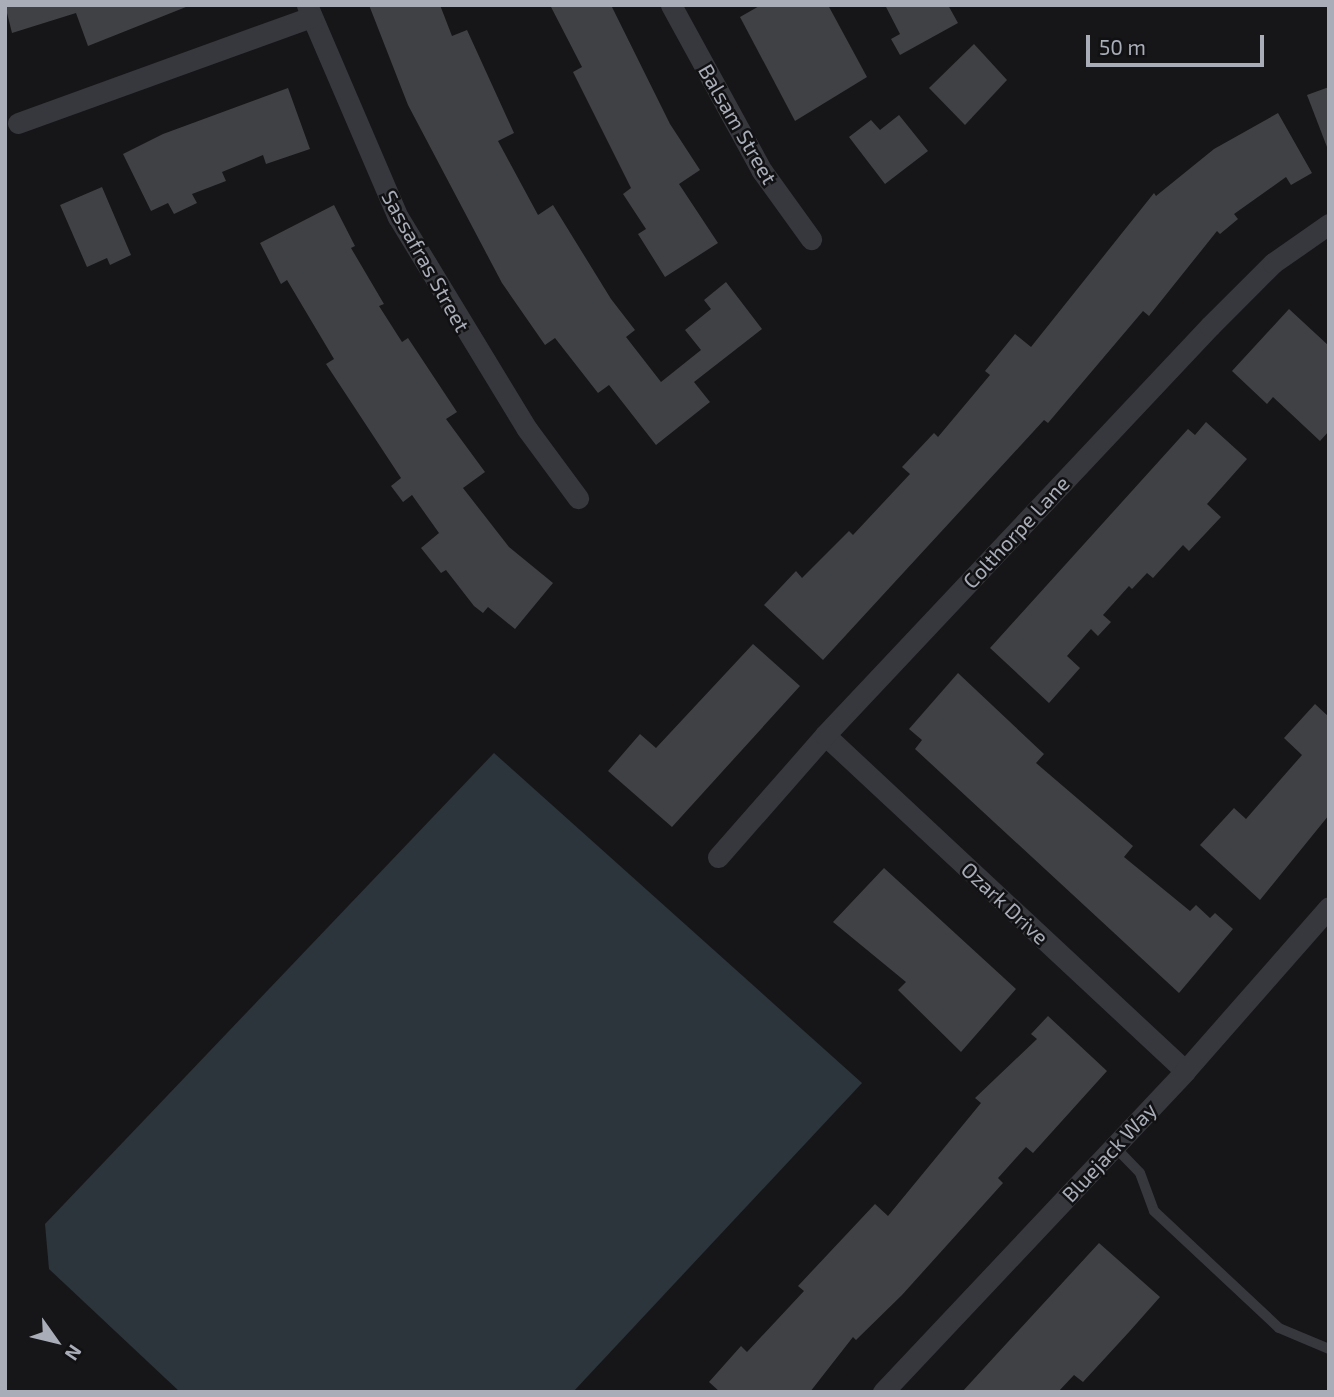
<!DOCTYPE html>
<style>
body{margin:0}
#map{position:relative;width:1334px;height:1397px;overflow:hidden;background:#161618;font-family:"Exo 2",sans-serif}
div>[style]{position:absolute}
.water>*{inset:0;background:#2c353c}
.building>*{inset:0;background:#404145}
.lane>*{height:10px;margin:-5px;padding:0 5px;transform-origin:5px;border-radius:5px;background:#37383d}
.street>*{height:21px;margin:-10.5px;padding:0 10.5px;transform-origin:10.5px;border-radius:10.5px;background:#37383d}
span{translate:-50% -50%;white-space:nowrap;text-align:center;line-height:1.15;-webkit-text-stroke:5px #111113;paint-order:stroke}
.street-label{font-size:21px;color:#a8adb8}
.frame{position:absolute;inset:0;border:7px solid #a8adb8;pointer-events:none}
.north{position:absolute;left:21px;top:1306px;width:70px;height:70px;-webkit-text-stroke:5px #111113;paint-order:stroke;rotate:124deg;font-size:19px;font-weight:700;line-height:28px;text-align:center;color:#a8adb8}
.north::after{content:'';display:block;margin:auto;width:24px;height:32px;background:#a8adb8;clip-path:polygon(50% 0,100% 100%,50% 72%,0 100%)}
.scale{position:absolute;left:1086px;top:35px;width:178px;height:32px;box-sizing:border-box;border:4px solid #a8adb8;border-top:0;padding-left:9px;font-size:21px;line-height:24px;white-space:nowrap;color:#a8adb8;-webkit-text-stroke:5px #111113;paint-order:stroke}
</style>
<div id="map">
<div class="water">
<div style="clip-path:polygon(494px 753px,862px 1083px,573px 1392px,180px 1392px,49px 1269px,45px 1224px)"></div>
</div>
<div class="building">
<div style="clip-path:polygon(5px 5px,185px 5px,186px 7px,88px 46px,76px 13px,12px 33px)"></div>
<div style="clip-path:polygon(369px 5px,440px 5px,452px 36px,467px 30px,514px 133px,498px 141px,538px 215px,553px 205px,611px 299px,635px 330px,626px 337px,661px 382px,701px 350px,685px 330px,711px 309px,704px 300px,726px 282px,762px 329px,694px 382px,710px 402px,656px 445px,609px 385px,598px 393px,555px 338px,545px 345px,502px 283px,408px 105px)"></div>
<div style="clip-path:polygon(550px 5px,611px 5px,670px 124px,700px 170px,679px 184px,718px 243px,665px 277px,638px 234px,646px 229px,623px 194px,631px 188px,573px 72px,582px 67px)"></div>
<div style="clip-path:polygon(761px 5px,828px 5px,867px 77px,795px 121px,740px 17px)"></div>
<div style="clip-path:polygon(885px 5px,948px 5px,958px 23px,900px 55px,891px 39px,900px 34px)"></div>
<div style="clip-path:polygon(974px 44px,1007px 80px,965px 125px,929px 88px)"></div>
<div style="clip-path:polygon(1329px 87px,1329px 147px,1327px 147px,1307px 95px)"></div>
<div style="clip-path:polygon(288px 88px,310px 149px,266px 164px,263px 155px,222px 172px,226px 181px,192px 194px,197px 203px,174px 214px,168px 203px,151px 211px,123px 154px,163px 134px)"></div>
<div style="clip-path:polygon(1278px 113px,1312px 173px,1291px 185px,1286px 177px,1234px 214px,1238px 219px,1220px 234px,1217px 231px,1149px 316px,1143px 311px,1048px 423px,1044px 420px,823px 660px,764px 605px,796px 571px,802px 578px,849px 531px,853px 535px,910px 474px,902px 467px,934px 433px,938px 437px,990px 375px,985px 371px,1015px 334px,1031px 347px,1154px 193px,1156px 196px,1214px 149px)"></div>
<div style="clip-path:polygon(899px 115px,928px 151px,885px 184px,849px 137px,871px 120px,880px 130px)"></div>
<div style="clip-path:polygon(102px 187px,131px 255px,110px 265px,107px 258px,87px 267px,60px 205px)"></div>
<div style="clip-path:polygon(334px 205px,355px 246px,351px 248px,384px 304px,379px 306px,402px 342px,408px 338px,457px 412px,446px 419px,485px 472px,463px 488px,509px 547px,553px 583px,515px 629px,488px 607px,483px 613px,474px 606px,446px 570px,441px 573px,421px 548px,439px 533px,412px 495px,403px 502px,391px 486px,401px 478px,326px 364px,334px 359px,287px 280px,281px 284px,260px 243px)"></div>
<div style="clip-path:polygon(1289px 309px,1329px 346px,1329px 431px,1320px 441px,1273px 397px,1267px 404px,1232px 371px)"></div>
<div style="clip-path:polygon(1206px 422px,1247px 459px,1207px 504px,1221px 517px,1189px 551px,1183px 545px,1153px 578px,1147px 573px,1132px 589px,1129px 586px,1103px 615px,1111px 622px,1098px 636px,1091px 629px,1067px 656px,1080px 668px,1049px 703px,990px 648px,1188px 429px,1195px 435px)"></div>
<div style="clip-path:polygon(753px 644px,800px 686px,672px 827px,608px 771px,640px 734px,656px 748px)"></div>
<div style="clip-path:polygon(958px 673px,1044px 754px,1036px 763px,1133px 846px,1124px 857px,1190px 911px,1196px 905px,1210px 918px,1215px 913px,1233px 929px,1179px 993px,915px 749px,922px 740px,909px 729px)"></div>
<div style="clip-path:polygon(1315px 704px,1329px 717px,1329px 815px,1260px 900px,1200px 845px,1234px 808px,1246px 819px,1302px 755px,1284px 738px)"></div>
<div style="clip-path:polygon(884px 868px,1016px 989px,961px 1052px,898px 990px,906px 982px,833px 922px)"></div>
<div style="clip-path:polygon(1048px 1016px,1107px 1071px,1033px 1153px,1026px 1147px,998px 1178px,1003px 1183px,902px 1295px,856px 1340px,853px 1337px,810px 1392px,720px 1392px,709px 1382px,741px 1346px,747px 1352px,804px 1291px,798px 1286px,875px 1204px,888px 1216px,981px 1103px,975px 1098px,1037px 1039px,1031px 1034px)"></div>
<div style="clip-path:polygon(1099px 1243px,1160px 1297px,1129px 1332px,1083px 1382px,1074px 1375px,1058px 1392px,962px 1392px)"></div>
</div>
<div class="lane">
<div style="left:1114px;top:1146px;width:37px;rotate:46deg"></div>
<div style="left:1140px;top:1173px;width:40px;rotate:69.8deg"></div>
<div style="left:1154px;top:1211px;width:171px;rotate:43.1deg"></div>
<div style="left:1279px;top:1328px;width:54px;rotate:22.8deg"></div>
</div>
<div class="street">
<div style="left:307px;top:5px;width:231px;rotate:66.8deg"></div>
<div style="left:398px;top:217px;width:248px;rotate:58.7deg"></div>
<div style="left:527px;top:429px;width:86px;rotate:53.5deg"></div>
<div style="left:671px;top:5px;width:189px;rotate:61.3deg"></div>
<div style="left:762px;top:171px;width:84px;rotate:54.2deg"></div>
<div style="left:18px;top:123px;width:312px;rotate:-19.9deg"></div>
<div style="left:825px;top:735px;width:492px;rotate:43deg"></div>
<div style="left:718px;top:857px;width:162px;rotate:-48.7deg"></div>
<div style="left:825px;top:735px;width:562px;rotate:-46.73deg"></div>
<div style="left:1210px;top:326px;width:89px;rotate:-45deg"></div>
<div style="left:1273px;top:263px;width:68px;rotate:-34.9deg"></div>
<div style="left:883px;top:1392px;width:441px;rotate:-46.7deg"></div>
<div style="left:1185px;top:1071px;width:218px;rotate:-48.7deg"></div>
</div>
<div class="street-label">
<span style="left:738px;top:124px;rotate:60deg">Balsam Street</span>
<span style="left:426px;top:261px;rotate:61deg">Sassafras Street</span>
<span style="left:1016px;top:532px;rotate:-47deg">Colthorpe Lane</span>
<span style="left:1005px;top:903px;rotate:43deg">Ozark Drive</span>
<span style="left:1109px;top:1152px;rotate:-47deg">Bluejack Way</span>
</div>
<div class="frame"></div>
<div class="north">N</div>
<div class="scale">50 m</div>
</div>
